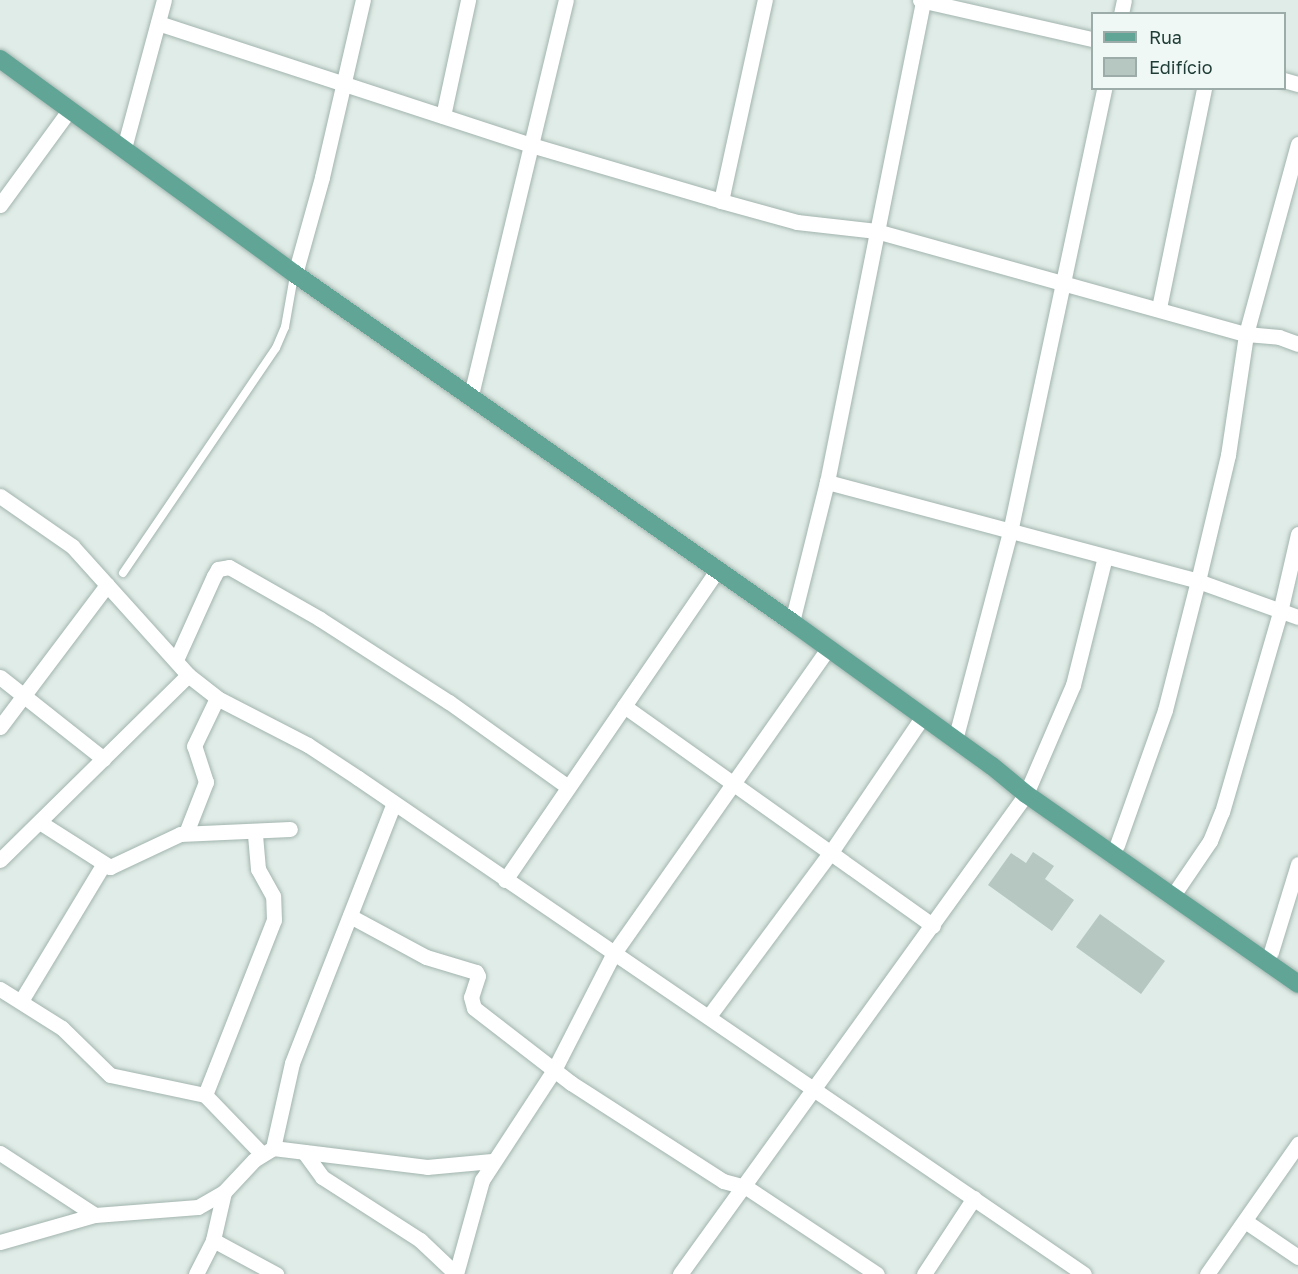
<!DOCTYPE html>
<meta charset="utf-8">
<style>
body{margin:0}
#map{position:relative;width:1298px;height:1274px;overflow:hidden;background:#e0ece7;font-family:"Golos Text",sans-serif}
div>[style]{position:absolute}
.building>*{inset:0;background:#b5c7c0}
.roads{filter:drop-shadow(0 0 2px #a2b4ae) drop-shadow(0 0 2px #a2b4ae)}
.lane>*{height:8px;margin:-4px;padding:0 4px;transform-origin:4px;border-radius:4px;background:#fff}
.street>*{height:15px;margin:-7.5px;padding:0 7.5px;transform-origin:7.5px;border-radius:7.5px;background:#fff}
.primary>*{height:18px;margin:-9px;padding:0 9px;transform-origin:9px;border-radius:9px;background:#61a596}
span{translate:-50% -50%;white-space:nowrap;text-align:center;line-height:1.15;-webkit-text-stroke:4.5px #f0f8f5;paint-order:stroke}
.legend{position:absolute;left:1091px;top:12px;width:195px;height:78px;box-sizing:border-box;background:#f0f8f5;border:2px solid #9cada9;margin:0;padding:8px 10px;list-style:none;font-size:18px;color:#1f3d36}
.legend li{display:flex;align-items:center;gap:12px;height:30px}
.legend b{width:30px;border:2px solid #9cada9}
</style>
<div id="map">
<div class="building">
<div style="clip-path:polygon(1033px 852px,1054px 866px,1045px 879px,1074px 900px,1052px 931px,988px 885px,1011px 853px,1026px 863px)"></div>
<div style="clip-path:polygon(1100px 914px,1165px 961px,1141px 994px,1076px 947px)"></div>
</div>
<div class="roads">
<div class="lane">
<div style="left:123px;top:573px;width:272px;rotate:-55.8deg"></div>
<div style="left:276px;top:348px;width:23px;rotate:-67deg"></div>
<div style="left:285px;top:327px;width:52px;rotate:-80deg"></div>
</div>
<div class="street">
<div style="left:920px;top:0;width:176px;rotate:12.8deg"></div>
<div style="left:1121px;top:14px;width:14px;rotate:-78deg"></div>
<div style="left:158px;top:23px;width:392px;rotate:18.1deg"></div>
<div style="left:531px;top:145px;width:198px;rotate:16.4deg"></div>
<div style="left:721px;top:201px;width:79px;rotate:15.4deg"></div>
<div style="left:797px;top:222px;width:80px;rotate:6.5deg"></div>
<div style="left:876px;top:231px;width:384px;rotate:15.6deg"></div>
<div style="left:1246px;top:334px;width:33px;rotate:5deg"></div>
<div style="left:1279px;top:337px;width:20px;rotate:20deg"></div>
<div style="left:1284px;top:80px;width:15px;rotate:16deg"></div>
<div style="left:443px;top:116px;width:119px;rotate:-77.8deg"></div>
<div style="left:124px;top:148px;width:153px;rotate:-74.9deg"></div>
<div style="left:721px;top:201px;width:206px;rotate:-77.7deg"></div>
<div style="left:0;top:205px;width:119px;rotate:-53.9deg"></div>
<div style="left:295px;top:274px;width:101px;rotate:-74.4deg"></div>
<div style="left:322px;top:177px;width:182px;rotate:-77deg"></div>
<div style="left:1159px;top:308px;width:225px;rotate:-78.4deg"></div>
<div style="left:471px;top:395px;width:406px;rotate:-76.5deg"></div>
<div style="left:827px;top:482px;width:384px;rotate:14.9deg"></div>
<div style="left:1198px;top:581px;width:106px;rotate:19.8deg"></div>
<div style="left:0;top:496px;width:88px;rotate:34.8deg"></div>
<div style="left:72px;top:546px;width:173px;rotate:48deg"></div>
<div style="left:188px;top:675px;width:37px;rotate:38deg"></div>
<div style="left:217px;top:698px;width:102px;rotate:27.3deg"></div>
<div style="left:308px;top:745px;width:60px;rotate:33.4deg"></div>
<div style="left:358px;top:778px;width:879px;rotate:34.34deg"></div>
<div style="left:792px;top:622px;width:144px;rotate:-76deg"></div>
<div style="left:827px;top:482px;width:491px;rotate:-78.7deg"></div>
<div style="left:176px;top:660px;width:92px;rotate:-65.7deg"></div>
<div style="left:214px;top:576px;width:8px;rotate:-60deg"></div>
<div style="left:218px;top:569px;width:11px;rotate:-10deg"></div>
<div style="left:229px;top:567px;width:105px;rotate:29.7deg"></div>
<div style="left:320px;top:619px;width:153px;rotate:32.8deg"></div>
<div style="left:449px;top:702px;width:146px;rotate:35.5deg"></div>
<div style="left:0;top:677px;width:132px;rotate:38.3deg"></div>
<div style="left:624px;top:706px;width:379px;rotate:35.4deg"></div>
<div style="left:0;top:727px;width:178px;rotate:-53deg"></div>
<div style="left:955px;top:740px;width:215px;rotate:-75.2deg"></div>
<div style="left:1010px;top:532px;width:454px;rotate:-78deg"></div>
<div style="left:41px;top:823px;width:82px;rotate:32.5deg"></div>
<div style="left:110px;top:867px;width:77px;rotate:-25.2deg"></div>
<div style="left:180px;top:834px;width:110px;rotate:-2.6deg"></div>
<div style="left:186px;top:833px;width:55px;rotate:-68.6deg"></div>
<div style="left:206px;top:782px;width:38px;rotate:-108deg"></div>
<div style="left:194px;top:746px;width:53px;rotate:-64.4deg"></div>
<div style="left:1117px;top:845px;width:143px;rotate:-70.4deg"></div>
<div style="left:1165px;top:710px;width:133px;rotate:-75.7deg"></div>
<div style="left:1198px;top:581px;width:130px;rotate:-76.6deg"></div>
<div style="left:1228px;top:455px;width:122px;rotate:-81.5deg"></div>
<div style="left:1246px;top:334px;width:197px;rotate:-74.7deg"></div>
<div style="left:0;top:860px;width:264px;rotate:-44.5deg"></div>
<div style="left:505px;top:880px;width:376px;rotate:-55.6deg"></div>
<div style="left:1178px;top:888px;width:57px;rotate:-55.8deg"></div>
<div style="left:1210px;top:841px;width:31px;rotate:-68deg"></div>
<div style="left:1222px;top:812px;width:208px;rotate:-73.8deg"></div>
<div style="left:1280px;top:612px;width:80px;rotate:-77deg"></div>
<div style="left:350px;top:916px;width:86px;rotate:28.3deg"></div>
<div style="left:426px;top:957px;width:52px;rotate:16.7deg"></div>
<div style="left:476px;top:972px;width:4px;rotate:63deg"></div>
<div style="left:478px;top:976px;width:22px;rotate:108deg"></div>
<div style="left:471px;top:997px;width:11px;rotate:75deg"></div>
<div style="left:474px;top:1008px;width:123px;rotate:37.7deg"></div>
<div style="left:571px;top:1083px;width:181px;rotate:32.8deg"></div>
<div style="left:723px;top:1181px;width:24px;rotate:15deg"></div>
<div style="left:746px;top:1187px;width:157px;rotate:33.6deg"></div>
<div style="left:1271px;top:952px;width:92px;rotate:-72.9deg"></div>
<div style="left:0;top:989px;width:73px;rotate:32.2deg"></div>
<div style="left:62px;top:1028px;width:67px;rotate:44.4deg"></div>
<div style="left:110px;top:1075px;width:97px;rotate:11.9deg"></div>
<div style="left:205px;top:1095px;width:82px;rotate:46deg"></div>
<div style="left:21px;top:1001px;width:159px;rotate:-58.9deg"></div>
<div style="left:709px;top:1016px;width:204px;rotate:-53.4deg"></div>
<div style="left:831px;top:852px;width:164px;rotate:-55.9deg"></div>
<div style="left:205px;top:1095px;width:188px;rotate:-68.5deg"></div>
<div style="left:274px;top:920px;width:24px;rotate:-92deg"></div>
<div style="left:273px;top:896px;width:31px;rotate:-119deg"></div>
<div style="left:258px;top:869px;width:38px;rotate:-95deg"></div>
<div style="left:273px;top:1148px;width:87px;rotate:-77.4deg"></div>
<div style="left:292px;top:1063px;width:279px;rotate:-68.6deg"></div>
<div style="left:304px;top:1152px;width:31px;rotate:54deg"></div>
<div style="left:322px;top:1177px;width:117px;rotate:32.7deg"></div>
<div style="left:420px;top:1240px;width:50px;rotate:43.4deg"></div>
<div style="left:456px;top:1274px;width:98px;rotate:-74.5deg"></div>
<div style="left:482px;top:1180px;width:131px;rotate:-56.8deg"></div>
<div style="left:554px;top:1070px;width:131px;rotate:-62.9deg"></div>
<div style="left:614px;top:953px;width:373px;rotate:-54.9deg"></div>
<div style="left:0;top:1153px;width:113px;rotate:33.1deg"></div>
<div style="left:1245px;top:1221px;width:64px;rotate:34.2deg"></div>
<div style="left:213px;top:1240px;width:72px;rotate:28.4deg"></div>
<div style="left:0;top:1242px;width:99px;rotate:-15.9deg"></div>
<div style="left:95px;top:1215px;width:103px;rotate:-4.4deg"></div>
<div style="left:198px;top:1207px;width:30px;rotate:-30deg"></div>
<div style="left:224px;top:1192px;width:44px;rotate:-46.8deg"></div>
<div style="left:254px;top:1160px;width:22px;rotate:-32deg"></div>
<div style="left:273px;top:1148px;width:155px;rotate:7deg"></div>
<div style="left:427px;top:1167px;width:65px;rotate:-5.3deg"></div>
<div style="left:196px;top:1274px;width:38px;rotate:-63deg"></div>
<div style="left:213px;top:1240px;width:49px;rotate:-77.1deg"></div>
<div style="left:680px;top:1274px;width:592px;rotate:-54.21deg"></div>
<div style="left:1026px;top:794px;width:119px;rotate:-66.7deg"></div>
<div style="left:1073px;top:685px;width:132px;rotate:-76deg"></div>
<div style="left:924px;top:1274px;width:91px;rotate:-56.7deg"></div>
<div style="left:1207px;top:1274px;width:159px;rotate:-55deg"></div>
</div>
<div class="primary">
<div style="left:0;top:59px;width:365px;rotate:36.1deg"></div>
<div style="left:295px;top:274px;width:607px;rotate:35deg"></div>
<div style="left:792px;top:622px;width:246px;rotate:35.8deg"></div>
<div style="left:992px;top:766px;width:44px;rotate:39.5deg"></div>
<div style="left:1026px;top:794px;width:332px;rotate:34.9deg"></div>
</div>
</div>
<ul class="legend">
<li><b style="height:8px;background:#61a596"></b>Rua</li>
<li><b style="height:16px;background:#b5c7c0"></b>Edifício</li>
</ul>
</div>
